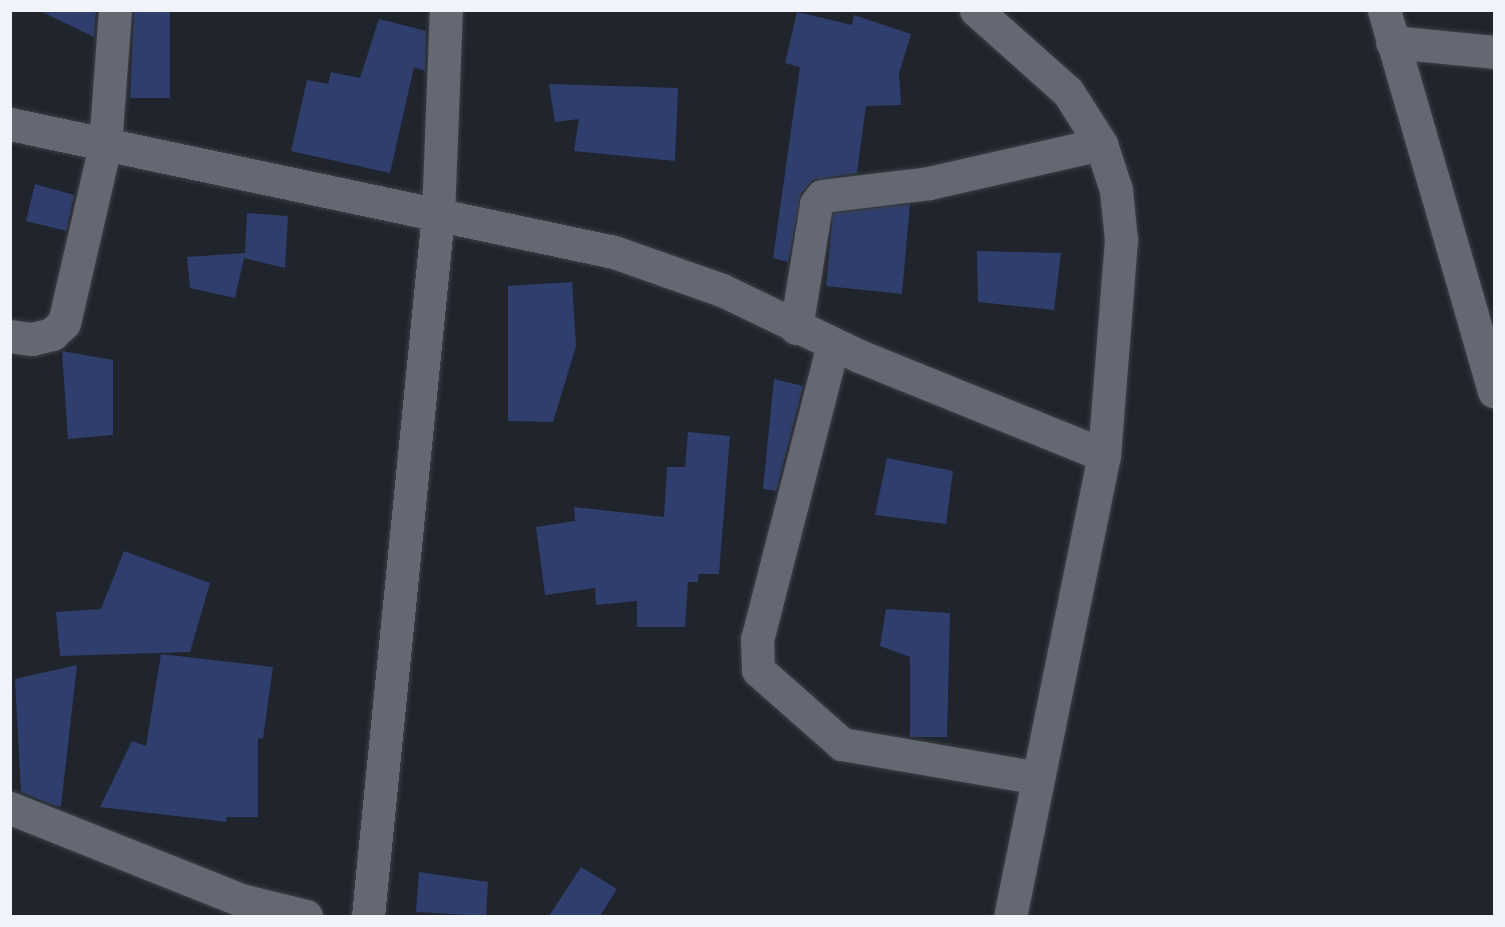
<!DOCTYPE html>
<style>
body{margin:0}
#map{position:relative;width:1505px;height:927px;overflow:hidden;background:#20242c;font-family:Commissioner,sans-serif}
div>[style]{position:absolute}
.building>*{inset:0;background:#2f3e6d}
.roads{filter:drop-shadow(0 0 2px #3d4046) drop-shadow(0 0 2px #3d4046)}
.minor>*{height:33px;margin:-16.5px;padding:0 16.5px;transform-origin:16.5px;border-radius:16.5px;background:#646873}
span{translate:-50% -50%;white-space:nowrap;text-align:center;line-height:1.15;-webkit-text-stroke:5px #0b0d11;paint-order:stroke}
.frame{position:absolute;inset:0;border:12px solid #f0f3f9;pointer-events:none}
</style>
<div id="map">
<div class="building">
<div style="clip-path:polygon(38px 10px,96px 10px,94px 37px)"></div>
<div style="clip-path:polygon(134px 10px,170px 10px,170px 98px,130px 98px)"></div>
<div style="clip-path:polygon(797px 12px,852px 25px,854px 15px,911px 34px,899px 73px,901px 105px,866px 106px,857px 173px,813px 180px,801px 193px,788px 262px,773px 258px,800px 67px,785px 63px)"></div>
<div style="clip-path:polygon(379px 19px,426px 31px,425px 71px,414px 67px,390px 173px,291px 151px,307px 80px,328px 84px,331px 72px,360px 78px)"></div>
<div style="clip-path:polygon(549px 84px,678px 88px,675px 161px,574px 151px,579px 119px,555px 122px)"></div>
<div style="clip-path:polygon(35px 184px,74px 195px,66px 231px,26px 221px)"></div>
<div style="clip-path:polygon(910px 204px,902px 294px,826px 286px,833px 213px)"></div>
<div style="clip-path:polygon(247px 213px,288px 216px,285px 268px,244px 258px,235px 298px,190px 288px,187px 257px,245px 253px)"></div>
<div style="clip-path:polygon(977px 251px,1061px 253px,1054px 310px,978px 302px)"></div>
<div style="clip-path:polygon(572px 282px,576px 346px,553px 422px,508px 421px,508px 286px)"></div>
<div style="clip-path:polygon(62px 351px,113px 360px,113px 435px,68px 439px)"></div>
<div style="clip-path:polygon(774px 379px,803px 386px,776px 491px,763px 489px)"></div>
<div style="clip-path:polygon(688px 432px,730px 436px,719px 574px,698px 574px,698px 582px,688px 582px,685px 627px,637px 627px,637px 601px,596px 605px,595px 588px,545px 595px,536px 527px,575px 521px,574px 507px,664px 517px,667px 467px,685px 467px)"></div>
<div style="clip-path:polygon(887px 458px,953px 471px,946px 524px,875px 515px)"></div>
<div style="clip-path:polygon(124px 551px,210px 583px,190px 652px,60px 656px,56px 612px,101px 609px)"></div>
<div style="clip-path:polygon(886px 609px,950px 613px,947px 737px,910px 737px,910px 657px,880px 646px)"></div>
<div style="clip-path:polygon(161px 654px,273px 667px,263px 739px,258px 738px,258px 817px,226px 817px,227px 822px,100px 807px,132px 741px,146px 746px)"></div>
<div style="clip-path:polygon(77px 665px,61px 806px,55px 806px,21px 792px,15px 679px)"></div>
<div style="clip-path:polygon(581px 867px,617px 889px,600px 916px,549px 916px)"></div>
<div style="clip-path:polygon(419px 872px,488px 882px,486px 916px,416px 912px)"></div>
</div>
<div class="roads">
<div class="minor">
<div style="left:976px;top:10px;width:123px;rotate:41.7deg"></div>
<div style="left:1068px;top:92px;width:62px;rotate:57.6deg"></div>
<div style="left:1101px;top:144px;width:48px;rotate:71.9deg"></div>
<div style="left:1116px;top:190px;width:50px;rotate:84.3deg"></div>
<div style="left:1121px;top:240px;width:216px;rotate:94.5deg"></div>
<div style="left:1104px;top:455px;width:470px;rotate:101.5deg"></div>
<div style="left:1384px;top:10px;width:397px;rotate:73.9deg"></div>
<div style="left:1392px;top:42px;width:102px;rotate:5.6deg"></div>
<div style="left:10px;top:124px;width:617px;rotate:11.97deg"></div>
<div style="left:614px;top:252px;width:114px;rotate:19.4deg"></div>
<div style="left:722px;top:290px;width:152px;rotate:25.7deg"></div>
<div style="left:859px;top:356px;width:264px;rotate:22deg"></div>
<div style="left:796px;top:328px;width:126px;rotate:-80.8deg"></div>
<div style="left:816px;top:204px;width:10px;rotate:-53deg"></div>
<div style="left:822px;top:196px;width:108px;rotate:-6.9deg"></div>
<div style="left:929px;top:183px;width:176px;rotate:-12.8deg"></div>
<div style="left:10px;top:336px;width:22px;rotate:8deg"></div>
<div style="left:32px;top:339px;width:21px;rotate:-14deg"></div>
<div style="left:52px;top:334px;width:16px;rotate:-43deg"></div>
<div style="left:64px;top:323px;width:182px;rotate:-77deg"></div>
<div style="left:105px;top:146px;width:136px;rotate:-85.8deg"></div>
<div style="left:833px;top:344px;width:305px;rotate:104.4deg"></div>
<div style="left:757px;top:639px;width:31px;rotate:88deg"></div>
<div style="left:758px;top:670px;width:112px;rotate:41.4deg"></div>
<div style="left:842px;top:744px;width:195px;rotate:9.8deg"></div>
<div style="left:10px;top:808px;width:249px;rotate:21.7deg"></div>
<div style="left:241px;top:900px;width:67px;rotate:13.8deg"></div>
<div style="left:368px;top:916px;width:704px;rotate:-84.3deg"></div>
<div style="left:438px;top:215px;width:205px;rotate:-87.8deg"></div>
</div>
</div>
<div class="frame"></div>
</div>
